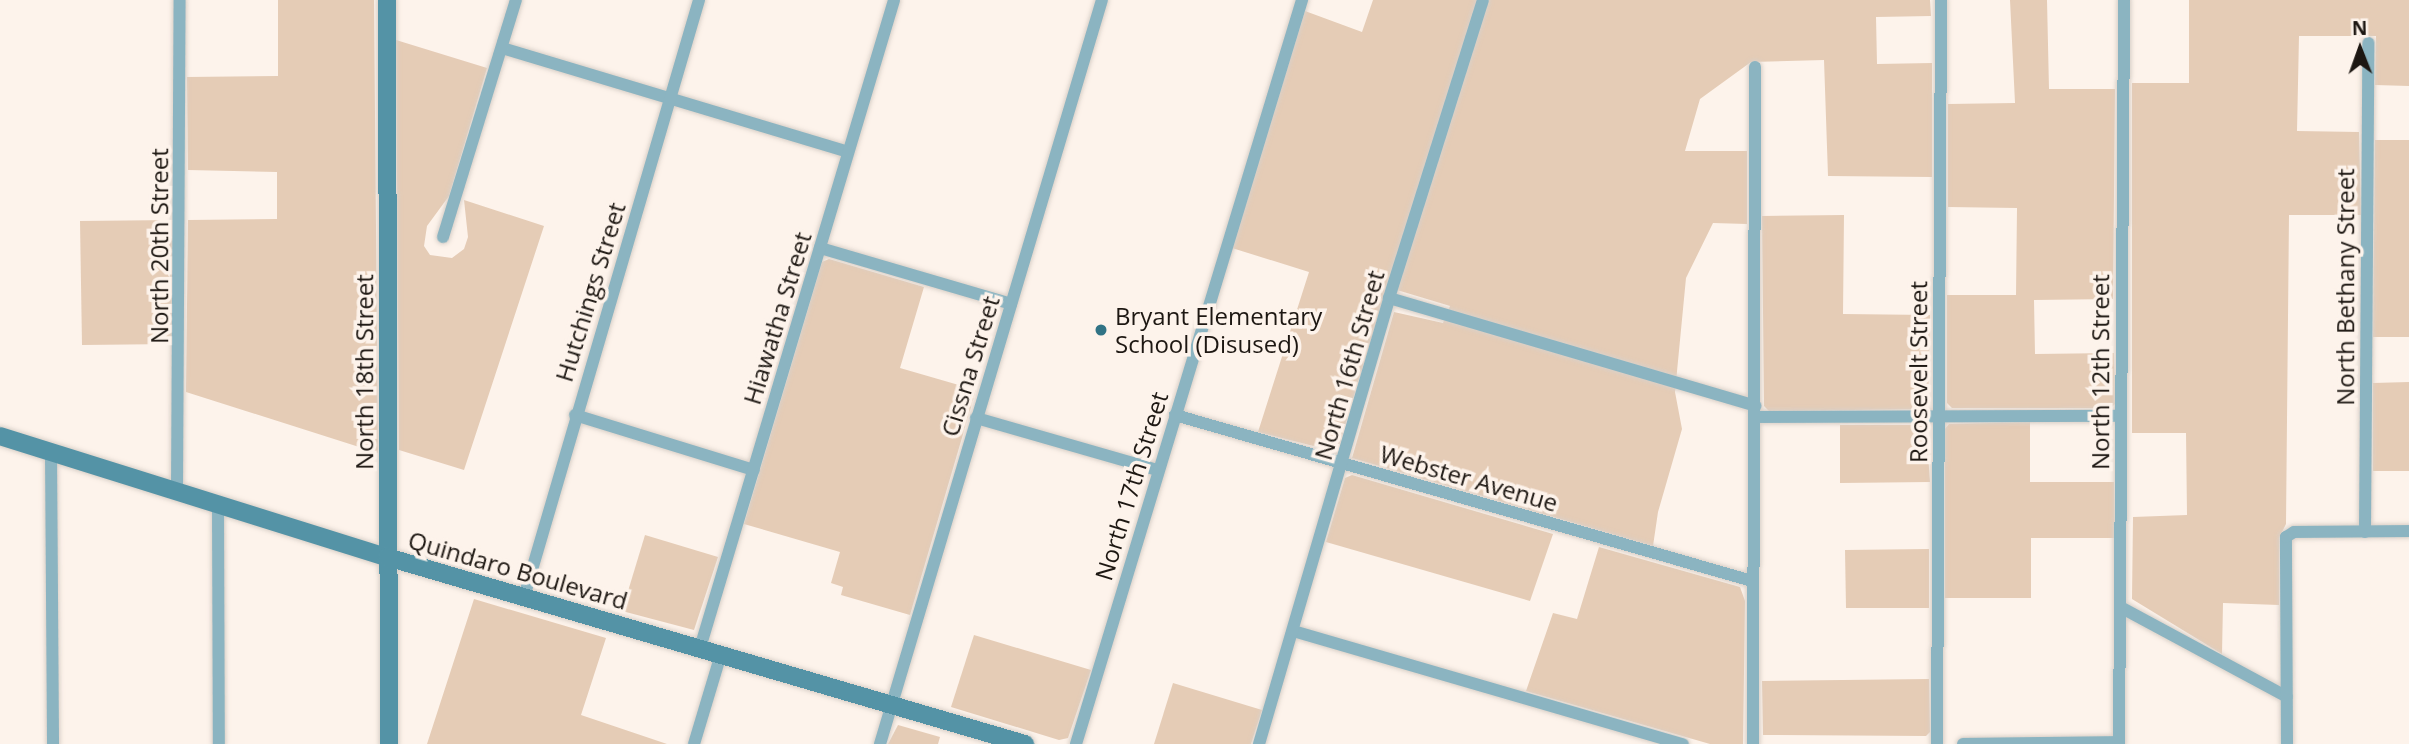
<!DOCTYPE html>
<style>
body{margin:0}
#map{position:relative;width:2409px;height:744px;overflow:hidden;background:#fdf3eb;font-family:"Open Sans",sans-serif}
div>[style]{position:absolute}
.green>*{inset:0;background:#e5ccb6}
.roads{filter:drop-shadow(0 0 2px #d9d0c8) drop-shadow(0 0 2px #d9d0c8)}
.minor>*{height:12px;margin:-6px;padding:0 6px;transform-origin:6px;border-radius:6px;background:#8bb4c1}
.secondary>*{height:18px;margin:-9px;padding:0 9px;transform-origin:9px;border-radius:9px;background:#5493a6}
.dots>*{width:19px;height:19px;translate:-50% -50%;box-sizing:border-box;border:4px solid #fdf3eb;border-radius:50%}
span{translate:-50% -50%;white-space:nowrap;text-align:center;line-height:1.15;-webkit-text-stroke:7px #fdf3eb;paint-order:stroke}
.street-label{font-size:24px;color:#1d1712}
.poi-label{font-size:24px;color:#1d1712}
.left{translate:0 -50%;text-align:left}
.north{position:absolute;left:2325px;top:14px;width:70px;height:70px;-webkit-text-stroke:5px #fdf3eb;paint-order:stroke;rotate:359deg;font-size:19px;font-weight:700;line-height:28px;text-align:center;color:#1d1712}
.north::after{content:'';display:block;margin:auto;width:24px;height:32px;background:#1d1712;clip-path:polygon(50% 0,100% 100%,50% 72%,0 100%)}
</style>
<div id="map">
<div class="green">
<div style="clip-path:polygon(278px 0,374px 0,378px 453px,186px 392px,188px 220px,277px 219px,277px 172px,188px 170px,187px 77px,278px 76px)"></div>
<div style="clip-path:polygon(1373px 0,1930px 0,1931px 16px,1876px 17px,1877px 64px,1932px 63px,1932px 177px,1828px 176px,1824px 60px,1751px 62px,1700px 99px,1685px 151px,1747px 151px,1747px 224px,1713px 223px,1686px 278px,1675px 392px,1682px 429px,1658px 512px,1653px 546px,1352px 458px,1394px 312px,1443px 323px,1450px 306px,1387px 287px,1337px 452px,1258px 432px,1309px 272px,1232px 248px,1305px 11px,1362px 32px)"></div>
<div style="clip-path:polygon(2010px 0,2047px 0,2049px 89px,2115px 89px,2113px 299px,2034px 300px,2035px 354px,2114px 353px,2115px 404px,2111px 408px,1952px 408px,1947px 403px,1947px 295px,2016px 295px,2017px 208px,1948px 207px,1948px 104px,2015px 103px)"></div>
<div style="clip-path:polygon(2189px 0,2409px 0,2409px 86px,2375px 85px,2376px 36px,2299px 36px,2297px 131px,2359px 132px,2361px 215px,2289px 215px,2286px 524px,2279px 538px,2279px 605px,2223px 603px,2222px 654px,2132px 599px,2133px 517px,2187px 515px,2186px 433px,2132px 433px,2132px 83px,2189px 83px)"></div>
<div style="clip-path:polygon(396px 40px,487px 68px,449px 196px,427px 226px,424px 246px,430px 255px,452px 258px,464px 249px,468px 237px,464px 200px,544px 226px,464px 470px,399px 450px)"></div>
<div style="clip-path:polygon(2375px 140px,2409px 140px,2409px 337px,2373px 337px)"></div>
<div style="clip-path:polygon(1844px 215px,1843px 314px,1930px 315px,1928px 409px,1769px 411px,1764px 406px,1762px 216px)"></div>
<div style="clip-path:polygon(174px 220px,173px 344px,82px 345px,80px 221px)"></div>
<div style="clip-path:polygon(829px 259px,924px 287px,900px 368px,976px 390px,910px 615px,841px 595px,843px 587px,831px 583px,840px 552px,744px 524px,822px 262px)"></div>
<div style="clip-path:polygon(2409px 382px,2409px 471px,2373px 471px,2373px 383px)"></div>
<div style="clip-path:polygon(2030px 422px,2030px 482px,2114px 482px,2115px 538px,2031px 538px,2031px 598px,1945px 598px,1945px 429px,1949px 424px)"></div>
<div style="clip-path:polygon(1840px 425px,1926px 425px,1930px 482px,1840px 483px)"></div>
<div style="clip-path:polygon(1352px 475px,1553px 534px,1530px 601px,1326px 542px,1345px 478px)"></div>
<div style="clip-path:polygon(645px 535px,718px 557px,694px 630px,622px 611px)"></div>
<div style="clip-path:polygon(1599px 547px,1740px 587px,1745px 601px,1743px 744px,1710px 744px,1526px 691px,1553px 613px,1577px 619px)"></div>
<div style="clip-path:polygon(1929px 549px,1929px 608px,1846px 608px,1845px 550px)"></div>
<div style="clip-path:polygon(474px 599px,606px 638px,581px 715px,667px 744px,427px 744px)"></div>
<div style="clip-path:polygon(974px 635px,1091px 670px,1068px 738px,1059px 740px,951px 707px)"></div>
<div style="clip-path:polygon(1929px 679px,1930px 732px,1926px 736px,1763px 735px,1762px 681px)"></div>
<div style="clip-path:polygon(1173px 683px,1262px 710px,1251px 744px,1154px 744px)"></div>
<div style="clip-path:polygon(898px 725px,940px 737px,938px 744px,888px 744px)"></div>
</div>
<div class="roads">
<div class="minor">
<div style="left:502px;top:48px;width:361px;rotate:16.7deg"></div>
<div style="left:443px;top:237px;width:248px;rotate:-72.9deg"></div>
<div style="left:820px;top:248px;width:199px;rotate:16.3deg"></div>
<div style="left:1389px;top:298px;width:382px;rotate:16.4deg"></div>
<div style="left:575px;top:415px;width:187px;rotate:17.1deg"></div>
<div style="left:1175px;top:415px;width:600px;rotate:16.05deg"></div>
<div style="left:1755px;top:417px;width:365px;rotate:-0.2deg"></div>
<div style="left:976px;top:418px;width:188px;rotate:16deg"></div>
<div style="left:51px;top:452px;width:292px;rotate:89.6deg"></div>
<div style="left:177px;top:492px;width:492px;rotate:-89.7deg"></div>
<div style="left:218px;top:505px;width:239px;rotate:89.8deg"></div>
<div style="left:2365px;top:532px;width:489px;rotate:-89.6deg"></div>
<div style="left:524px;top:597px;width:622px;rotate:-73.66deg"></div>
<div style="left:2122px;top:608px;width:187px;rotate:28.3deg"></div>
<div style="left:1293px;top:631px;width:406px;rotate:16.2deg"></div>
<div style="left:700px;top:648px;width:676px;rotate:-73.33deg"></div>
<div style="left:694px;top:744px;width:94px;rotate:-73.3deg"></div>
<div style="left:880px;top:744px;width:776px;rotate:-73.39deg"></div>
<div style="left:1076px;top:744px;width:778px;rotate:-73.1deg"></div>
<div style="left:1259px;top:744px;width:465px;rotate:-73.7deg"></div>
<div style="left:1389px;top:298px;width:312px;rotate:-72.5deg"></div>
<div style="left:1753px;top:744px;width:677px;rotate:-89.83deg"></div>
<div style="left:1937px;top:744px;width:744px;rotate:-89.69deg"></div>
<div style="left:1963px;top:744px;width:156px;rotate:-0.7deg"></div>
<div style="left:2119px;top:744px;width:744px;rotate:-89.61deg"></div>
<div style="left:2287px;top:744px;width:207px;rotate:-90.3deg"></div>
<div style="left:2286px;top:537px;width:9px;rotate:-32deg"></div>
<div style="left:2294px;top:532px;width:115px;rotate:-0.5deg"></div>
</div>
<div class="secondary">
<div style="left:387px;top:0;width:744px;rotate:89.85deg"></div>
<div style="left:0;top:436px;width:405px;rotate:17.4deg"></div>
<div style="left:387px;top:557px;width:665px;rotate:16.34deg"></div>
</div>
</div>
<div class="dots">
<div style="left:1101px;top:330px;background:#317385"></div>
</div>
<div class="street-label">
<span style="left:159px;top:246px;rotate:-90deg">North 20th Street</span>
<span style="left:2345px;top:287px;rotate:-90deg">North Bethany Street</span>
<span style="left:590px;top:292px;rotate:-73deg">Hutchings Street</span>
<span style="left:777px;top:318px;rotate:-73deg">Hiawatha Street</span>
<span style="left:1349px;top:365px;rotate:-74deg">North 16th Street</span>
<span style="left:970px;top:366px;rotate:-73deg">Cissna Street</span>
<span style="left:364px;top:372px;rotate:-90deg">North 18th Street</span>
<span style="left:1918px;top:372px;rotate:-90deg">Roosevelt Street</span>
<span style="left:2100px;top:372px;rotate:-90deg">North 12th Street</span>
<span style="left:1469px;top:478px;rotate:16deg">Webster Avenue</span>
<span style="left:1131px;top:486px;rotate:-73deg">North 17th Street</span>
<span style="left:518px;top:570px;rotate:16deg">Quindaro Boulevard</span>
</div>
<div class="poi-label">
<span class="left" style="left:1115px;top:330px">Bryant Elementary<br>School (Disused)</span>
</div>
<div class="north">N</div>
</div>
